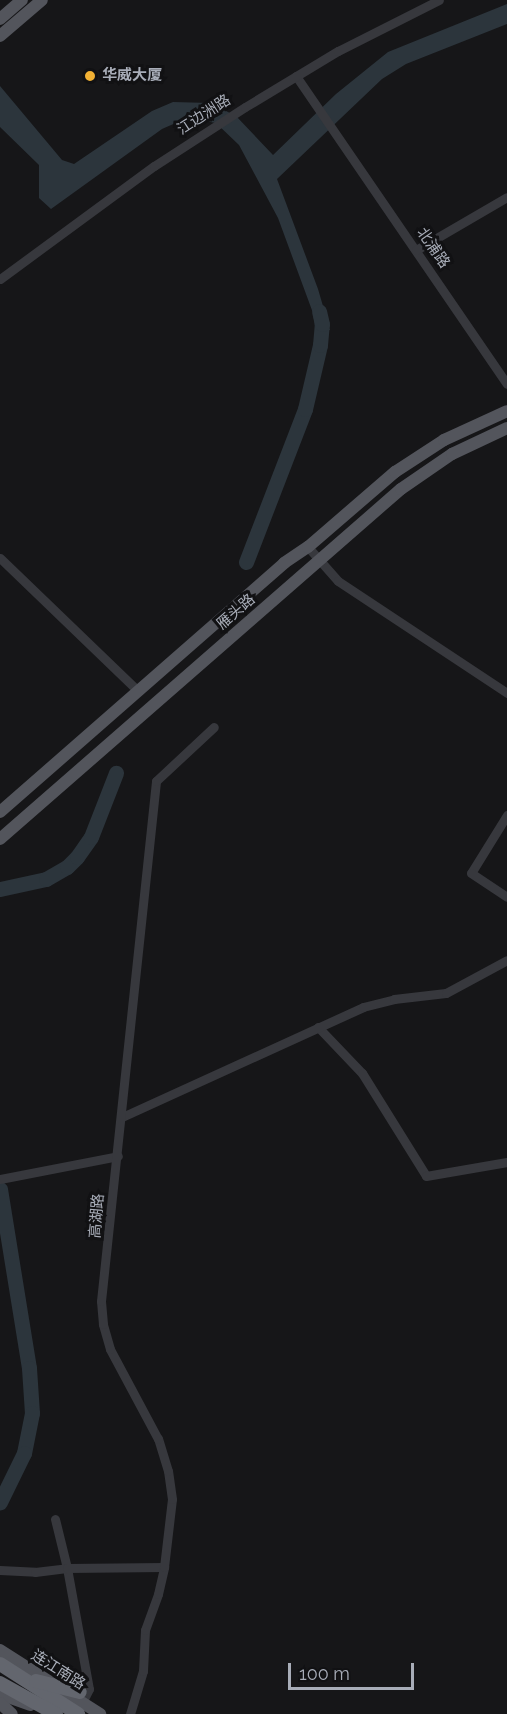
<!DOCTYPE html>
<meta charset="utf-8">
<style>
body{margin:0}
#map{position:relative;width:507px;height:1714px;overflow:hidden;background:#161618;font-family:Raleway,"Noto Sans SC",sans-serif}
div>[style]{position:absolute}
.water>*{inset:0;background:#2c353c}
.river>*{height:15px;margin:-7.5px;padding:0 7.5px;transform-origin:7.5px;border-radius:7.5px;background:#2c353c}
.minor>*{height:9px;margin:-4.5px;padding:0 4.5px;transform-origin:4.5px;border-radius:4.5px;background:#37383d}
.major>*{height:12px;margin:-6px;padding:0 6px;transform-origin:6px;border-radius:6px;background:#53555c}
.highway>*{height:14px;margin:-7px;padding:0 7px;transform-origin:7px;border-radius:7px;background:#63666e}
.dots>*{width:16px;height:16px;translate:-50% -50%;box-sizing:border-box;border:3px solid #111113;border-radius:50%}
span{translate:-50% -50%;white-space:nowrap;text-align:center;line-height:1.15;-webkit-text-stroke:6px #111113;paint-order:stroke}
.poi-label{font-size:15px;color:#a8adb8;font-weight:700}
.left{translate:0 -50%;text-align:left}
.street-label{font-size:15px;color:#a8adb8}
.scale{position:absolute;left:288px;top:1663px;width:126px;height:27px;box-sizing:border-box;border:3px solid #a8adb8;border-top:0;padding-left:8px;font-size:18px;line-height:21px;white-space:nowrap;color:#a8adb8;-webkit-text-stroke:4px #111113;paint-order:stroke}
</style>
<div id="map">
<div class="water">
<div style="clip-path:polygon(507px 4px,507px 24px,406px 64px,382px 79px,277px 179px,318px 289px,330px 330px,316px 333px,313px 313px,278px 218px,239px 145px,216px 123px,187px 118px,162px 129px,51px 209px,39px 198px,39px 165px,0 127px,0 86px,62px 160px,74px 164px,152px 111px,173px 102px,210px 103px,236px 116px,273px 155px,336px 94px,388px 52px)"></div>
</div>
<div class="river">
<div style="left:246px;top:562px;width:164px;rotate:-68.9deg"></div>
<div style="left:305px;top:409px;width:66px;rotate:-76.8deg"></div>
<div style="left:320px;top:345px;width:21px;rotate:-85deg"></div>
<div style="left:322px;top:324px;width:13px;rotate:-103deg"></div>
<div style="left:0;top:889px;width:47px;rotate:-12.3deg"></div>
<div style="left:46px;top:879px;width:24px;rotate:-30deg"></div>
<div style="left:67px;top:867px;width:14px;rotate:-45deg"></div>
<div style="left:77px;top:857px;width:24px;rotate:-55deg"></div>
<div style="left:91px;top:837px;width:69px;rotate:-68.7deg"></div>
<div style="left:0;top:1189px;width:181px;rotate:80.8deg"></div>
<div style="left:29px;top:1368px;width:45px;rotate:86.2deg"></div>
<div style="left:32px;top:1413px;width:41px;rotate:101.3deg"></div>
<div style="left:24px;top:1453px;width:55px;rotate:116.1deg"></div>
</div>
<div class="minor">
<div style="left:296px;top:76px;width:373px;rotate:55.6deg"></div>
<div style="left:416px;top:250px;width:105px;rotate:-30.2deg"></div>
<div style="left:0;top:279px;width:191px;rotate:-36.3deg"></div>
<div style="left:154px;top:166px;width:108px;rotate:-33deg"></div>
<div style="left:245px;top:107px;width:109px;rotate:-31.1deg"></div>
<div style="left:338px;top:51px;width:113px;rotate:-26.8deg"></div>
<div style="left:308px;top:547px;width:45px;rotate:48.6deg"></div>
<div style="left:338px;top:581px;width:203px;rotate:33.5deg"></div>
<div style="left:0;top:558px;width:192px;rotate:43.9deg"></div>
<div style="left:507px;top:815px;width:68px;rotate:121.8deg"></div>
<div style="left:471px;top:873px;width:43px;rotate:33.7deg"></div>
<div style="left:318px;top:1027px;width:64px;rotate:46.3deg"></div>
<div style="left:362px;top:1073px;width:121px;rotate:58.1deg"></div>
<div style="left:426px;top:1176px;width:82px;rotate:-9.8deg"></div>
<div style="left:122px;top:1117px;width:265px;rotate:-24.5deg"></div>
<div style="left:363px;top:1007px;width:32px;rotate:-14deg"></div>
<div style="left:394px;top:999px;width:52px;rotate:-6.6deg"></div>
<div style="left:446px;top:993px;width:69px;rotate:-28.4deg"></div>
<div style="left:0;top:1179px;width:120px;rotate:-11deg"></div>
<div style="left:55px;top:1519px;width:50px;rotate:76.2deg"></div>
<div style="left:67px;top:1568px;width:123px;rotate:79.7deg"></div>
<div style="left:89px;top:1689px;width:16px;rotate:117deg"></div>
<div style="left:0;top:1570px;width:35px;rotate:3deg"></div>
<div style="left:35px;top:1572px;width:32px;rotate:-7deg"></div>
<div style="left:67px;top:1568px;width:97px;rotate:-0.6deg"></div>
<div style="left:130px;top:1714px;width:45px;rotate:-73.2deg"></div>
<div style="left:143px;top:1671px;width:41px;rotate:-87.2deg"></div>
<div style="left:145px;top:1630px;width:38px;rotate:-70deg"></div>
<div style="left:158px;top:1594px;width:28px;rotate:-77deg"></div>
<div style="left:164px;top:1567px;width:68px;rotate:-83.3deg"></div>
<div style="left:172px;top:1499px;width:28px;rotate:-98deg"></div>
<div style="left:168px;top:1471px;width:34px;rotate:-107deg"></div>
<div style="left:158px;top:1439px;width:102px;rotate:-118.1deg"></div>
<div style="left:110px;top:1349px;width:26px;rotate:-106deg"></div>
<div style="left:103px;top:1324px;width:23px;rotate:-95deg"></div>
<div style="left:101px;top:1301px;width:523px;rotate:-83.96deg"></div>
<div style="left:156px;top:781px;width:79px;rotate:-43deg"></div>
</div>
<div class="major">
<div style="left:0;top:19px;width:29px;rotate:-41deg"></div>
<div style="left:0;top:36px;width:55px;rotate:-40.6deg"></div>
<div style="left:0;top:812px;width:378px;rotate:-41.2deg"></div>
<div style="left:284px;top:563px;width:29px;rotate:-34deg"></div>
<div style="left:308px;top:547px;width:115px;rotate:-40.8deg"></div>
<div style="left:395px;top:472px;width:59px;rotate:-33.1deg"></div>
<div style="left:444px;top:440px;width:69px;rotate:-24.7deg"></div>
<div style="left:0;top:839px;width:532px;rotate:-41.12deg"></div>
<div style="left:401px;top:489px;width:62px;rotate:-34.5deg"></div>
<div style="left:452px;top:454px;width:61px;rotate:-25.3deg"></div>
<div style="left:0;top:1650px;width:119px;rotate:32.6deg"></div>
<div style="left:0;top:1694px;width:32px;rotate:20deg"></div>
<div style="left:0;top:1703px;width:16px;rotate:43deg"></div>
</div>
<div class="highway">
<div style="left:0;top:1664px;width:93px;rotate:32.7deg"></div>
<div style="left:36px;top:1681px;width:45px;rotate:14deg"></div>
<div style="left:0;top:1683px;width:64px;rotate:29deg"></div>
</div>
<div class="dots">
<div style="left:90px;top:76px;background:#f2b134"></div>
</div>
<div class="poi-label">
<span class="left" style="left:102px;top:76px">华威大厦</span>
</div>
<div class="street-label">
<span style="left:204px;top:115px;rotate:-33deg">江边洲路</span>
<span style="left:433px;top:248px;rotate:55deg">北浦路</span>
<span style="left:236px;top:612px;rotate:-41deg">雁头路</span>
<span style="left:97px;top:1216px;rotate:-85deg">高湖路</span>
<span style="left:58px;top:1670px;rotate:32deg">连江南路</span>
</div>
<div class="scale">100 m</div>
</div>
